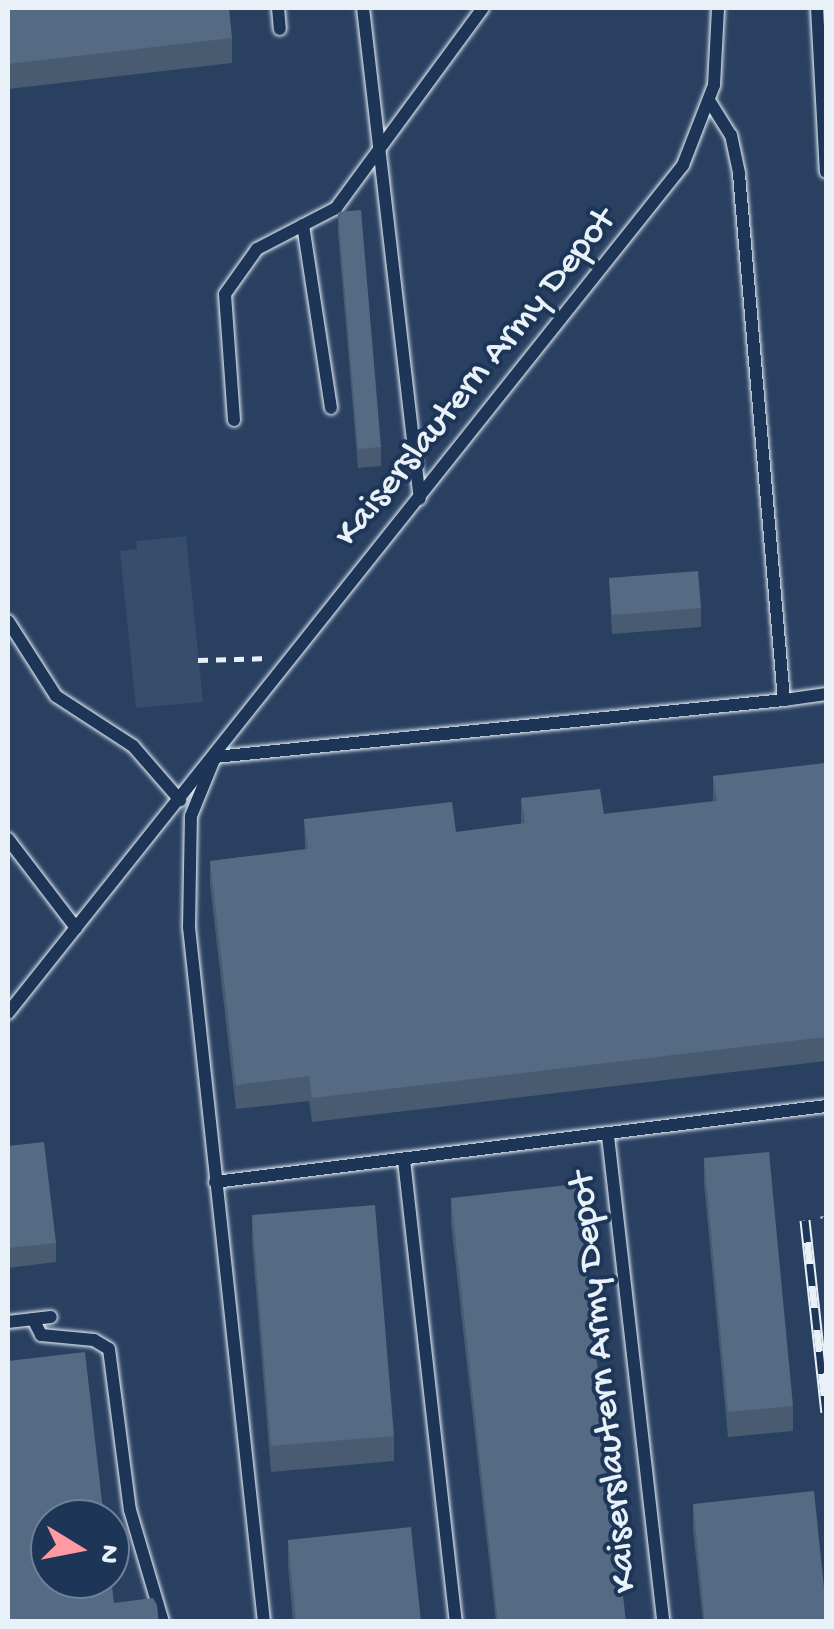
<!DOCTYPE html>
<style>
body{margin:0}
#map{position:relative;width:834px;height:1629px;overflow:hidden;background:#294061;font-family:"Gochi Hand",sans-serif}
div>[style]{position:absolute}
.built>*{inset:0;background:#364d6b}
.path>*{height:5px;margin-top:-2.5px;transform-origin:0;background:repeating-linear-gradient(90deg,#e8f1f8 0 10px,transparent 0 18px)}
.roads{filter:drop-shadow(0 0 2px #e8f1f8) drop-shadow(0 0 2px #e8f1f8)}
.service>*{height:12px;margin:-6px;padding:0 6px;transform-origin:6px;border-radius:6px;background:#1d3557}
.rail>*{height:11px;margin-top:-5.5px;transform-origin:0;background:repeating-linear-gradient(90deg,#1d3557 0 22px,#e8f1f8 0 44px);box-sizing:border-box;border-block:2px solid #e8f1f8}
.wall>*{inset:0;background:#495b71}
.building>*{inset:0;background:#556a83}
span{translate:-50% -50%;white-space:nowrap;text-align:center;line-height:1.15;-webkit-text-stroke:8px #1d3557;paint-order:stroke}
.street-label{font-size:38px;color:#e8f1f8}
.frame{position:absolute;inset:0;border:10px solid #e8f1f8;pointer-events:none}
.north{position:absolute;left:30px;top:1499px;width:100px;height:100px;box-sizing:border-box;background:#1d3557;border:2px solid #6e8097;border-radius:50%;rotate:100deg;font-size:28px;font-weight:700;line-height:40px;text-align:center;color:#e8f1f8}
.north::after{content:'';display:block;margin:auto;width:35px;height:45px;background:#ff9aa2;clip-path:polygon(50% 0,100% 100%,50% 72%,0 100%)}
</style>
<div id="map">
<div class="built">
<div style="clip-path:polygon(186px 536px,203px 702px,136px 708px,120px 551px,137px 549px,136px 541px)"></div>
</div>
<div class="path">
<div style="left:198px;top:660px;width:71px;rotate:-1.6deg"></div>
</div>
<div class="roads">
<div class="service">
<div style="left:278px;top:8px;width:21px;rotate:85deg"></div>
<div style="left:363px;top:8px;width:494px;rotate:83.4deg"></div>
<div style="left:817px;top:8px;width:164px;rotate:86.9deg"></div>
<div style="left:710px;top:102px;width:39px;rotate:58deg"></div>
<div style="left:731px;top:135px;width:40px;rotate:78deg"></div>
<div style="left:739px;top:174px;width:528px;rotate:85.11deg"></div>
<div style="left:784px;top:700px;width:42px;rotate:-8.1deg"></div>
<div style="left:303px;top:225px;width:185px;rotate:81.3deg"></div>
<div style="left:234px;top:420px;width:126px;rotate:-94.1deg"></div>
<div style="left:225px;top:294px;width:55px;rotate:-54.6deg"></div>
<div style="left:257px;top:249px;width:89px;rotate:-27.4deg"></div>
<div style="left:336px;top:208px;width:248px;rotate:-53.7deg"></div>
<div style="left:8px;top:621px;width:89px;rotate:57.4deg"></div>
<div style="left:56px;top:696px;width:92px;rotate:33deg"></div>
<div style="left:133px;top:746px;width:72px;rotate:49deg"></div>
<div style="left:8px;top:839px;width:112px;rotate:52.6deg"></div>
<div style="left:8px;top:1013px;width:1084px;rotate:-51.48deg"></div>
<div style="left:683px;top:165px;width:86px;rotate:-68.8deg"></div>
<div style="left:714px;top:85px;width:77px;rotate:-87deg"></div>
<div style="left:608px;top:1136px;width:489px;rotate:83.5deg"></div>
<div style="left:404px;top:1160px;width:465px;rotate:83.6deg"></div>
<div style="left:215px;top:1182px;width:616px;rotate:-7.09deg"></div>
<div style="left:33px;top:1319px;width:18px;rotate:63deg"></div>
<div style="left:41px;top:1335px;width:53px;rotate:5.4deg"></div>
<div style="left:94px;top:1340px;width:17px;rotate:31deg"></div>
<div style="left:109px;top:1349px;width:162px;rotate:82.6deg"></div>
<div style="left:130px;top:1510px;width:117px;rotate:73.6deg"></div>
<div style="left:8px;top:1322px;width:43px;rotate:-6.6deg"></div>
<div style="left:264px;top:1622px;width:699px;rotate:-96.16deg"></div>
<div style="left:189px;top:927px;width:111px;rotate:-89deg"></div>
<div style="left:191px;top:816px;width:64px;rotate:-67.9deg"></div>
<div style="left:215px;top:757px;width:572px;rotate:-5.72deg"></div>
</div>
</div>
<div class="rail">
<div style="left:826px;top:1216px;width:2px;rotate:90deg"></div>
<div style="left:805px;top:1220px;width:193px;rotate:83.8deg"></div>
</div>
<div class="wall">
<div style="clip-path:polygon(8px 8px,232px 38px,232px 63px,8px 89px)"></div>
<div style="clip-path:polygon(338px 212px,381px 447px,381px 466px,358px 468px,338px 232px)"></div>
<div style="clip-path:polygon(609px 578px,701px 608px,701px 627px,612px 634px)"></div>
<div style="clip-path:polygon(826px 763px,826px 1061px,312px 1122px,309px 1101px,236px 1109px,210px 885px,210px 861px,305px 849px,304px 819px,456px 832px,521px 824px,521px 798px,604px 814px,713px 801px,713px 776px)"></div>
<div style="clip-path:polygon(8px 1146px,56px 1243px,56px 1262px,8px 1268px)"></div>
<div style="clip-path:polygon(704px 1158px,793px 1406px,793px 1431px,728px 1437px,704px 1183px)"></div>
<div style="clip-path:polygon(451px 1198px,626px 1622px,496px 1622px,451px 1223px)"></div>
<div style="clip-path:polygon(252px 1215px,394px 1436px,394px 1461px,271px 1472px,252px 1241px)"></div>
<div style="clip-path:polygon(693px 1504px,826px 1622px,703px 1622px,693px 1530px)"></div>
<div style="clip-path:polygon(288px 1540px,421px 1622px,293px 1622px,288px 1565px)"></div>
</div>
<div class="building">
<div style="clip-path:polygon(8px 8px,229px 8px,232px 38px,8px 64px)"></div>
<div style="clip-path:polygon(361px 210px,381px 447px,358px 449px,338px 212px)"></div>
<div style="clip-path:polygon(698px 571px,701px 608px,612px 615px,609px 578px)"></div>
<div style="clip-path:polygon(826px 763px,826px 1037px,312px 1098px,309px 1076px,236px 1085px,210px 861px,308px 849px,304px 819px,452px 802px,456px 832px,525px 823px,521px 798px,600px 789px,604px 814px,717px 801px,713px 776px)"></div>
<div style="clip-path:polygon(44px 1142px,56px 1243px,8px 1248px,8px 1146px)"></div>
<div style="clip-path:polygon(769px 1152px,793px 1406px,728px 1412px,704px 1158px)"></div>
<div style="clip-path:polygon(577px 1184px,626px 1622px,498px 1622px,451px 1198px)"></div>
<div style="clip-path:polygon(375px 1205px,394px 1436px,271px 1446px,252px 1215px)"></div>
<div style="clip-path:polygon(85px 1352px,104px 1519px,50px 1519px,50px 1579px,110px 1579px,110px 1568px,114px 1603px,153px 1598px,157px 1605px,159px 1622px,8px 1622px,8px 1361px)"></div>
<div style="clip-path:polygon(814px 1491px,826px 1607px,826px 1622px,705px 1622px,693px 1504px)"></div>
<div style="clip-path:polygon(411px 1527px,421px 1622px,296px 1622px,288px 1540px)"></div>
</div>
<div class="street-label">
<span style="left:477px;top:379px;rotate:-51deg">Kaiserslautern Army Depot</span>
<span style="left:606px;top:1382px;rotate:-96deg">Kaiserslautern Army Depot</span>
</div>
<div class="frame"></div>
<div class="north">N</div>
</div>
